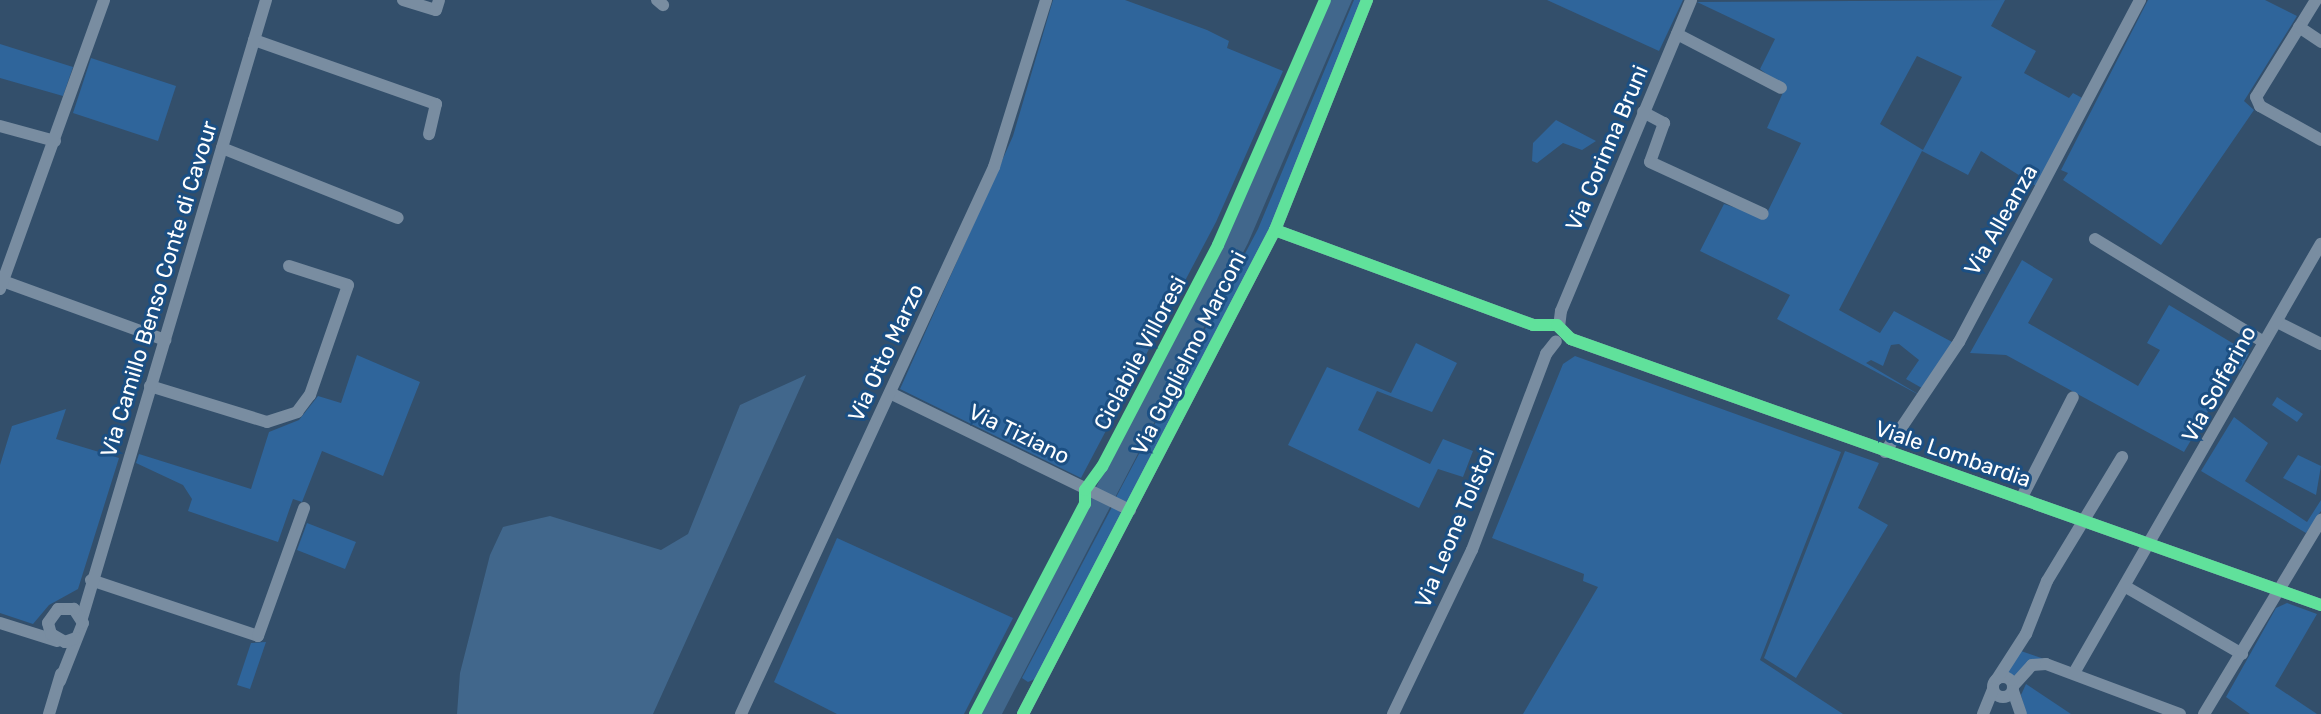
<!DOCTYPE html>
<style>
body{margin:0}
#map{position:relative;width:2321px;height:714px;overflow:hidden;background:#334f6b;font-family:Rubik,sans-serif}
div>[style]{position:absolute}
.green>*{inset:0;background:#2f659b}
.water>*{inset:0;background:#41678c}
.minor>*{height:12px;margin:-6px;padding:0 6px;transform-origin:6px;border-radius:6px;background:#798da1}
.minor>.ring{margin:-6px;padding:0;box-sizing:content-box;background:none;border:12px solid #798da1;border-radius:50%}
.cycleway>*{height:12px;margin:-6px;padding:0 6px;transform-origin:6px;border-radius:6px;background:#60e19b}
span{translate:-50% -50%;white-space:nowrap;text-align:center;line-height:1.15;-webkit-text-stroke:6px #1b4f83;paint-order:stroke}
.street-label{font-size:22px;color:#fff}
</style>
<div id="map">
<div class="green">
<div style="clip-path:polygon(1053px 0,1125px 0,1207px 30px,1229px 41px,1227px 48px,1283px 71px,1216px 222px,1081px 478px,900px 389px,1013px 136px)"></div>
<div style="clip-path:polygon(1354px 0,1365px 0,1275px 217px,1128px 505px,1114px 501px,1258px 229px)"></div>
<div style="clip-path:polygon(1547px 0,1683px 0,1659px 51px)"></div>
<div style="clip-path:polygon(evenodd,2005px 0,1991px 26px,2036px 51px,2024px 73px,2069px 98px,2073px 93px,2084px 99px,2036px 186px,1981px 151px,1968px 175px,1922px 151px,1839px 310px,1880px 333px,1894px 311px,1954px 343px,1927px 391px,1906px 379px,1919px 360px,1899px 344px,1891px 345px,1883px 366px,1871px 360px,1866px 363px,1923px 397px,1777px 319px,1790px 295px,1700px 251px,1724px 204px,1765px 217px,1801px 143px,1767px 128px,1785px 88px,1760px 69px,1775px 39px,1697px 2px,2005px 0,1917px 56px,1962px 77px,1923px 150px,1880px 124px,1917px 56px)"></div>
<div style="clip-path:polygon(2148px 0,2265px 0,2297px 16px,2244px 101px,2254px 110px,2161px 245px,2063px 180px,2068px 173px,2061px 170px)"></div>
<div style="clip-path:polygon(0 44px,73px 67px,63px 96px,0 78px)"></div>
<div style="clip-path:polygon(91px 58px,176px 86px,158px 141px,73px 113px)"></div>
<div style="clip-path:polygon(1556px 120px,1596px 141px,1582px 150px,1563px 143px,1537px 163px,1532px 161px,1533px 143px)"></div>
<div style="clip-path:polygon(2022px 260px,2053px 279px,2028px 323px,2138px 386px,2160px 350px,2147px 343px,2169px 305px,2249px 353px,2240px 370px,2235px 366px,2184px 452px,2006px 355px,1970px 353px)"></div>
<div style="clip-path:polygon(1416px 343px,1457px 363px,1432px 412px,1377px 391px,1358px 430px,1430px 464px,1443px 439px,1473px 451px,1463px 477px,1438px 469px,1419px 508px,1288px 445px,1327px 367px,1391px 393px)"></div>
<div style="clip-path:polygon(357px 355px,420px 382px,383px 476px,322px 451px,302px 502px,293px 499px,278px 542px,188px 511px,192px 499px,183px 485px,136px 463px,139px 454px,251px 489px,269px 432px,299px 420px,318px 396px,341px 403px)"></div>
<div style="clip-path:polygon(1575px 356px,1841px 452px,1760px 660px,1843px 714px,1523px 714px,1598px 587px,1583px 581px,1584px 574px,1492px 538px,1563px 364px)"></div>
<div style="clip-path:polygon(2277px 397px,2303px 414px,2297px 422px,2272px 405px)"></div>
<div style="clip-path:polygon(66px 409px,56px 439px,119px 458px,78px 589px,49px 605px,33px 624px,0 613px,0 465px,12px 426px)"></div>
<div style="clip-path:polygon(2234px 417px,2268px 443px,2245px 481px,2307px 522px,2321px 500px,2321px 511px,2306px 533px,2201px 471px)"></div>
<div style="clip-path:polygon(1845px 451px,1879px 463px,1858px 508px,1888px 525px,1796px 678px,1764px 658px)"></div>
<div style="clip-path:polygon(2298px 455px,2321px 466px,2316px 495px,2283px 478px)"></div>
<div style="clip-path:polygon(1113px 505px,1123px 515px,1035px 679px,1028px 682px,1022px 678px)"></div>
<div style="clip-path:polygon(307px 523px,356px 542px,345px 569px,297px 550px)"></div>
<div style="clip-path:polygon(837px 538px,1013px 618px,964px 714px,837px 714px,774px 682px)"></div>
<div style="clip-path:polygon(2287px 603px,2317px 614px,2275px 686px,2317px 714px,2250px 714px,2226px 697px,2276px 608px)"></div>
<div style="clip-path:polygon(266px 642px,250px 689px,237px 685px,251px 643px)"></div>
<div style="clip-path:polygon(2021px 651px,2047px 660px,2016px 680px,2006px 673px)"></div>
<div style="clip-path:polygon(2026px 684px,2071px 714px,2026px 714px,2021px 695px)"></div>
</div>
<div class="water">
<div style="clip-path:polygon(1330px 0,1352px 0,1248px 243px,1002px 714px,978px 714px,1221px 247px)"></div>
<div style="clip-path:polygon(806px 375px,653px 714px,457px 714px,460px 673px,490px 555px,503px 527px,550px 516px,661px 550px,688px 534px,740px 405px)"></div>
</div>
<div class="minor">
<div style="left:403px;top:0;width:34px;rotate:17deg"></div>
<div style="left:436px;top:10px;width:10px;rotate:-73deg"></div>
<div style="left:657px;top:0;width:8px;rotate:40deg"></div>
<div style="left:2316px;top:0;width:114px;rotate:121.7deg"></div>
<div style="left:2256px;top:97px;width:10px;rotate:66deg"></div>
<div style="left:2260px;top:106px;width:70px;rotate:29.1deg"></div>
<div style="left:2299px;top:27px;width:27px;rotate:34deg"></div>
<div style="left:1677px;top:34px;width:117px;rotate:27.4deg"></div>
<div style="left:254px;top:40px;width:193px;rotate:19.4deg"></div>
<div style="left:436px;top:104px;width:31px;rotate:103deg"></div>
<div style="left:1643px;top:112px;width:24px;rotate:28deg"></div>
<div style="left:1664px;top:123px;width:41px;rotate:109.7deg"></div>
<div style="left:1650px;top:162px;width:124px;rotate:24.7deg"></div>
<div style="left:0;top:126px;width:57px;rotate:15.3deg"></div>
<div style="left:222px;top:148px;width:189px;rotate:21.7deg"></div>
<div style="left:1275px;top:230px;width:275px;rotate:20.2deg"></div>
<div style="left:1533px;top:325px;width:24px"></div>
<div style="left:1557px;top:325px;width:20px;rotate:45deg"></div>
<div style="left:1571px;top:339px;width:796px;rotate:19.53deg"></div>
<div style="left:2095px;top:239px;width:198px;rotate:31.4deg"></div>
<div style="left:0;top:280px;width:176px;rotate:20deg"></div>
<div style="left:0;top:289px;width:307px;rotate:-70.2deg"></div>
<div style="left:2279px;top:323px;width:47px;rotate:26.6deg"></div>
<div style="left:1559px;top:327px;width:16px;rotate:-83deg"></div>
<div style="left:1561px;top:311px;width:337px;rotate:-67.3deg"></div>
<div style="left:150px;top:386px;width:122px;rotate:17.1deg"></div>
<div style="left:267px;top:422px;width:32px;rotate:-18deg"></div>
<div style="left:297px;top:412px;width:21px;rotate:-53deg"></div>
<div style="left:310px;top:395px;width:116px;rotate:-70.9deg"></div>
<div style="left:348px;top:285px;width:62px;rotate:-162.1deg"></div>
<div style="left:890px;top:393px;width:267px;rotate:26deg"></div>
<div style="left:1885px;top:452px;width:133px;rotate:-56.1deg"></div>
<div style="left:1959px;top:342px;width:387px;rotate:-62.1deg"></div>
<div style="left:2021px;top:499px;width:114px;rotate:-63deg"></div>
<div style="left:91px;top:580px;width:176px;rotate:18.5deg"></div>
<div style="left:258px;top:636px;width:136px;rotate:-70.2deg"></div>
<div style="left:2126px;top:587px;width:134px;rotate:30deg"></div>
<div style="left:82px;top:618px;width:645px;rotate:-73.42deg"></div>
<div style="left:0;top:623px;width:60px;rotate:17.5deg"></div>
<div style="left:2074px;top:673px;width:495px;rotate:-60.1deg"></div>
<div class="ring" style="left:1993px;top:677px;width:8px;height:8px"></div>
<div style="left:1997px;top:679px;width:54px;rotate:-57.2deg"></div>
<div style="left:2026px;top:634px;width:57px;rotate:-68.4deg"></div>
<div style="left:2047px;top:581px;width:145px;rotate:-58.8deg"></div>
<div style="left:60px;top:681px;width:62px;rotate:-68.4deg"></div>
<div style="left:83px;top:623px;width:17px;rotate:-123deg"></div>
<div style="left:74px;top:609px;width:16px;rotate:180deg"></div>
<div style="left:58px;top:609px;width:17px;rotate:126deg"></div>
<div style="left:48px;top:623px;width:11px;rotate:75deg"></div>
<div style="left:51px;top:634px;width:16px;rotate:30deg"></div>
<div style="left:65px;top:642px;width:12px;rotate:-20deg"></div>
<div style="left:2013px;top:686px;width:28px;rotate:-48deg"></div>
<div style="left:2032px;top:665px;width:14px;rotate:-4deg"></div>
<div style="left:2046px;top:664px;width:143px;rotate:20.5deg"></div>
<div style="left:2013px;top:691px;width:24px;rotate:71deg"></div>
<div style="left:49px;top:714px;width:42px;rotate:-73.3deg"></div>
<div style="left:741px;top:714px;width:603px;rotate:-65.18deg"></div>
<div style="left:994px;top:167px;width:175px;rotate:-72.7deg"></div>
<div style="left:1023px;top:714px;width:546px;rotate:-62.5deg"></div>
<div style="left:1275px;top:230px;width:248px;rotate:-68.2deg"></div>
<div style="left:1393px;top:714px;width:182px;rotate:-64.3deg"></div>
<div style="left:1472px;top:550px;width:210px;rotate:-69.3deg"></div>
<div style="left:1546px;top:354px;width:16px;rotate:-52deg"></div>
<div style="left:1983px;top:714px;width:27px;rotate:-68deg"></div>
<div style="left:2204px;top:714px;width:227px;rotate:-58.9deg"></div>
</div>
<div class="cycleway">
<div style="left:1275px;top:230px;width:275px;rotate:20.2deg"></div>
<div style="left:1533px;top:325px;width:24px"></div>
<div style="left:1557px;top:325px;width:20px;rotate:45deg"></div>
<div style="left:1571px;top:339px;width:796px;rotate:19.53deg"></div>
<div style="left:975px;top:714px;width:237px;rotate:-62.4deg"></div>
<div style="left:1085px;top:504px;width:14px;rotate:-90deg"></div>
<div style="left:1085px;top:490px;width:29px;rotate:-54deg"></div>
<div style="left:1102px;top:467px;width:250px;rotate:-62.4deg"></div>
<div style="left:1218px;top:245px;width:267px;rotate:-66.4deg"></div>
<div style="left:1023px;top:714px;width:546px;rotate:-62.5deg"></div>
<div style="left:1275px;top:230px;width:248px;rotate:-68.2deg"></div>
</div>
<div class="street-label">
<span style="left:1607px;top:148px;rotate:-67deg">Via Corinna Bruni</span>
<span style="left:2001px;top:220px;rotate:-60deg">Via Alleanza</span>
<span style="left:159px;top:289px;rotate:-73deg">Via Camillo Benso Conte di Cavour</span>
<span style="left:886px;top:353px;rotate:-65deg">Via Otto Marzo</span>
<span style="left:1140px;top:353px;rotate:-62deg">Ciclabile Villoresi</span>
<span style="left:1189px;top:353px;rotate:-63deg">Via Guglielmo Marconi</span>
<span style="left:2219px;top:384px;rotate:-61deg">Via Solferino</span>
<span style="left:1019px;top:434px;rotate:26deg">Via Tiziano</span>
<span style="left:1953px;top:454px;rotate:19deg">Viale Lombardia</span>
<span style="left:1455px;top:528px;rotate:-67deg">Via Leone Tolstoi</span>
</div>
</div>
